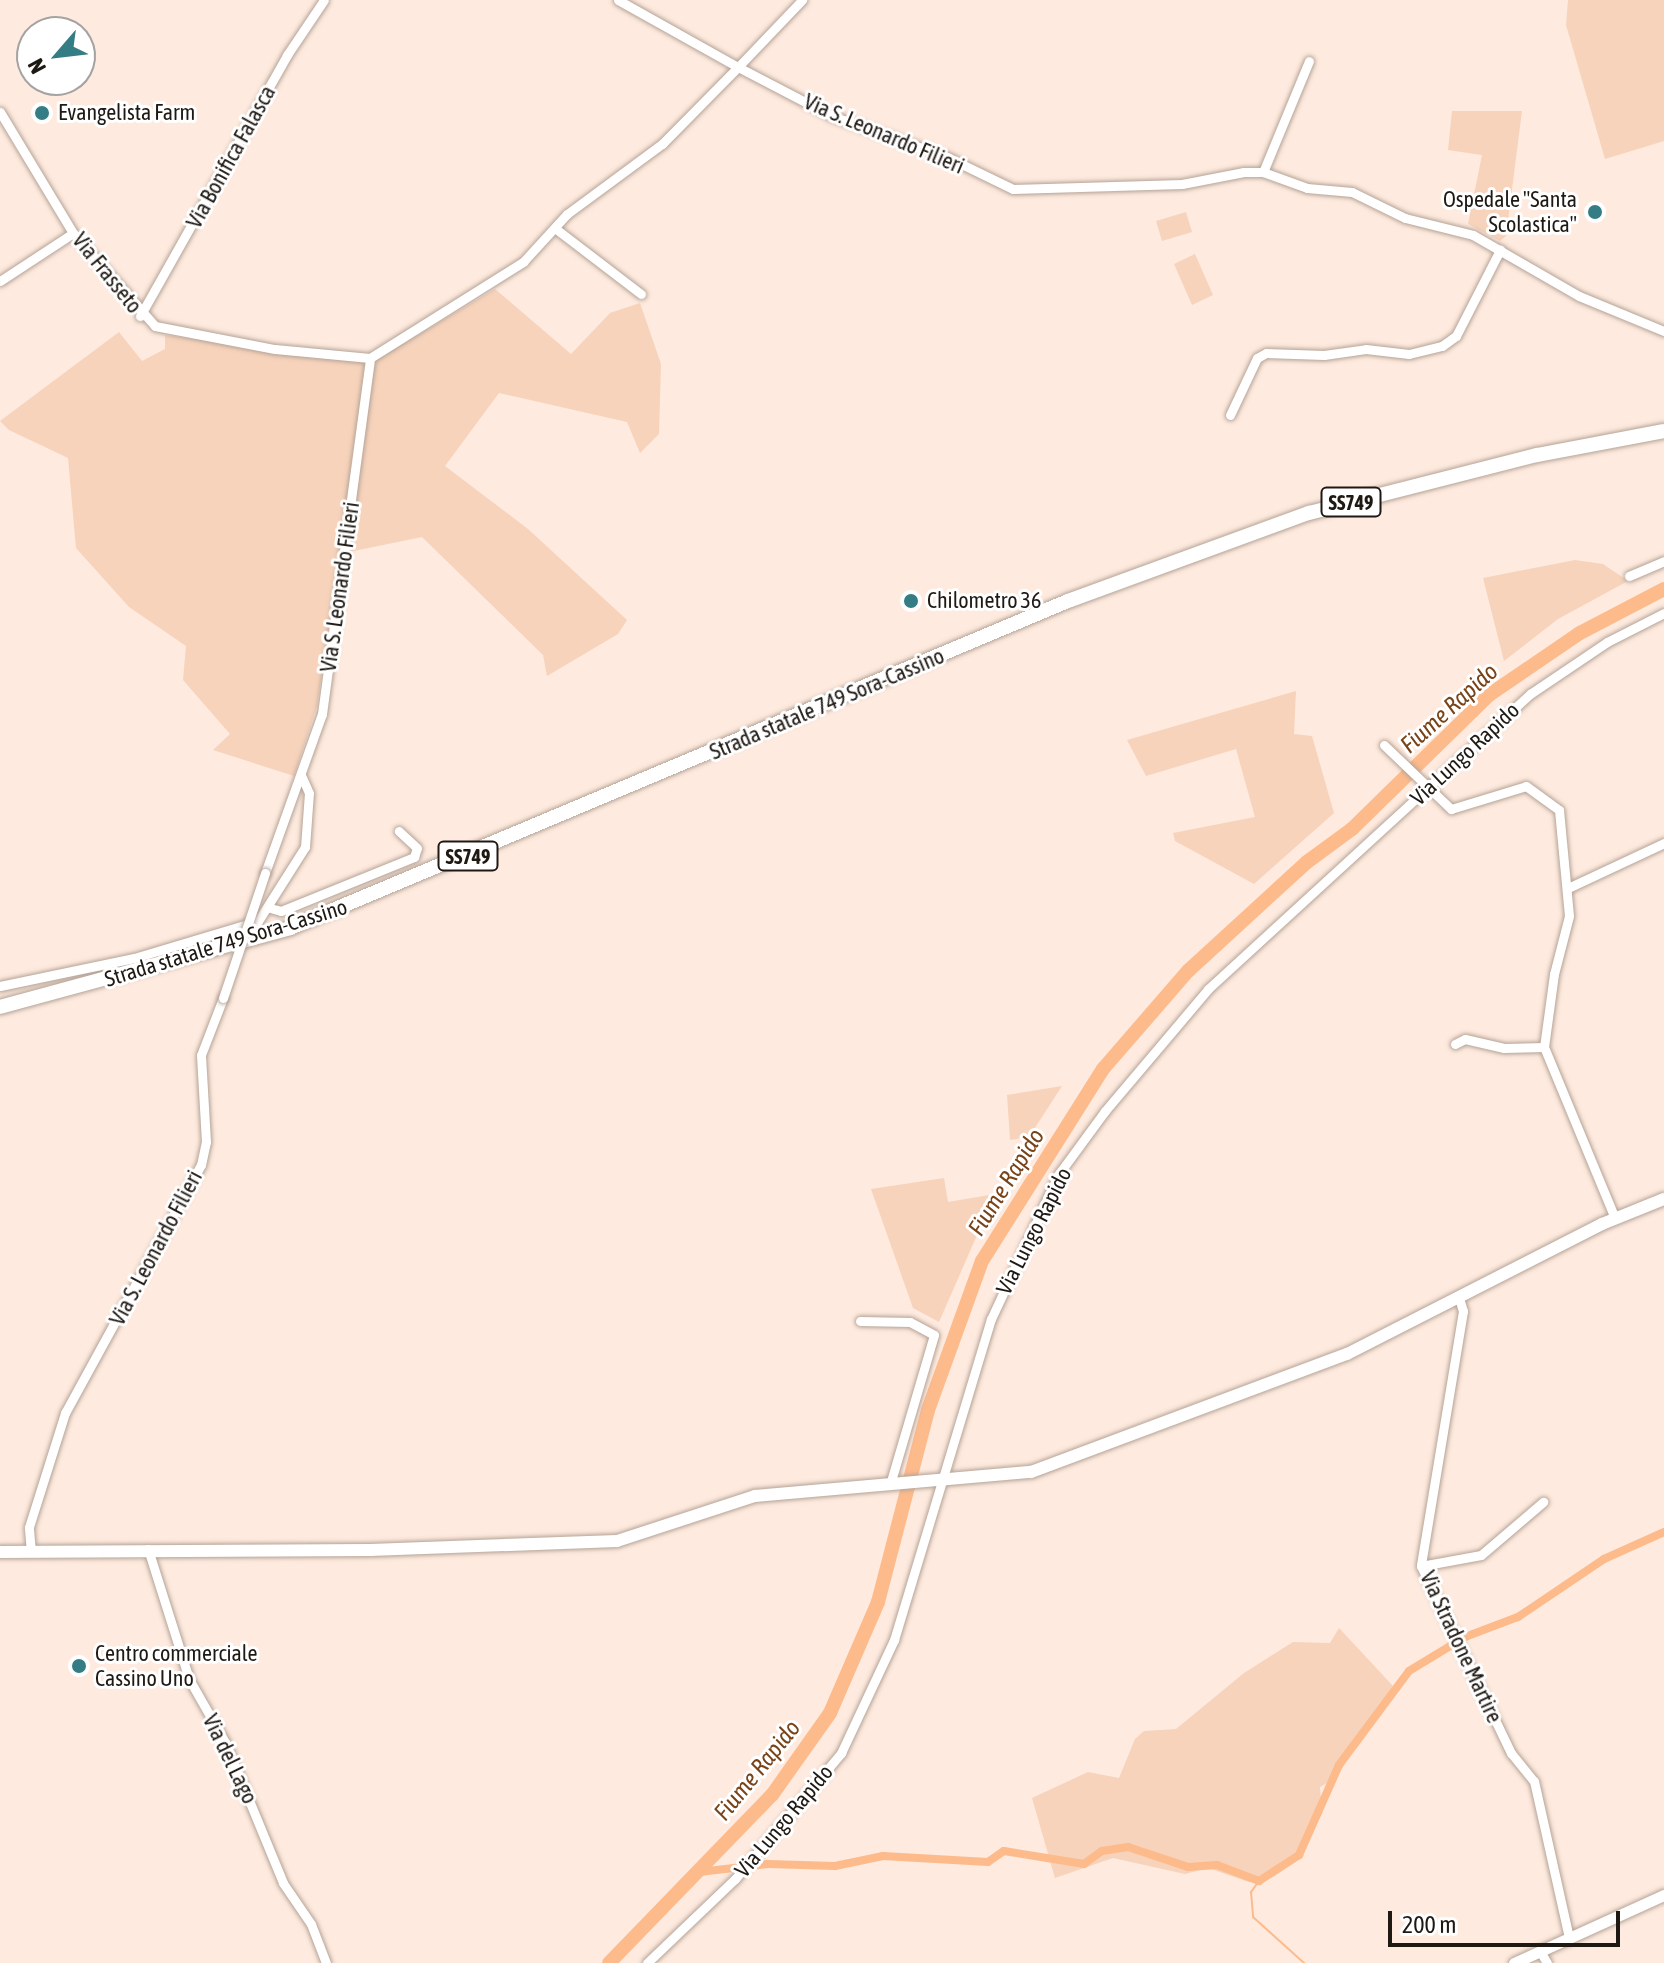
<!DOCTYPE html>
<style>
body{margin:0}
#map{position:relative;width:1664px;height:1963px;overflow:hidden;background:#feeade;font-family:"Asap Condensed",sans-serif}
div>[style]{position:absolute}
.green>*{inset:0;background:#f7d3bb}
.stream>*{height:2px;margin:-1px;padding:0 1px;transform-origin:1px;border-radius:1px;background:#fdba8b}
.canal>*{height:8px;margin:-4px;padding:0 4px;transform-origin:4px;border-radius:4px;background:#fdba8b}
.river>*{height:14px;margin:-7px;padding:0 7px;transform-origin:7px;border-radius:7px;background:#fdba8b}
.roads{filter:drop-shadow(0 0 2px #b5a397) drop-shadow(0 0 2px #b5a397)}
.minor>*{height:9px;margin:-4.5px;padding:0 4.5px;transform-origin:4.5px;border-radius:4.5px;background:#fff}
.tertiary>*{height:11px;margin:-5.5px;padding:0 5.5px;transform-origin:5.5px;border-radius:5.5px;background:#fff}
.secondary>*{height:12px;margin:-6px;padding:0 6px;transform-origin:6px;border-radius:6px;background:#fff}
.trunk>*{height:14px;margin:-7px;padding:0 7px;transform-origin:7px;border-radius:7px;background:#fff}
.bridges{filter:drop-shadow(0 0 2px #b5a397) drop-shadow(0 0 2px #b5a397)}
.minor-bridge>*{height:9px;margin:-4.5px;padding:0 4.5px;transform-origin:4.5px;border-radius:4.5px;background:#fff}
.dots>*{width:22px;height:22px;translate:-50% -50%;box-sizing:border-box;border:4px solid #fff;border-radius:50%}
span{translate:-50% -50%;white-space:nowrap;text-align:center;line-height:1.15;-webkit-text-stroke:6px #fff;paint-order:stroke}
.shield-label span{padding:2px 6px;background:#fff;border:2px solid;border-radius:6px;-webkit-text-stroke-width:0}
.shield-label{font-size:20px;color:#1f1914;font-weight:700}
.poi-label{font-size:22px;color:#1f1914}
.left{translate:0 -50%;text-align:left}
.right{translate:-100% -50%;text-align:right}
.street-label{font-size:22px;color:#1f1914}
.water-label{font-size:24px;color:#794318;font-style:italic}
.north{position:absolute;left:16px;top:16px;width:80px;height:80px;box-sizing:border-box;background:#fff;border:2px solid #a5a3a1;border-radius:50%;rotate:242deg;font-size:22px;font-weight:700;line-height:32px;text-align:center;color:#1f1914}
.north::after{content:'';display:block;margin:auto;width:28px;height:36px;background:#357d84;clip-path:polygon(50% 0,100% 100%,50% 72%,0 100%)}
.scale{position:absolute;left:1388px;top:1911px;width:232px;height:36px;box-sizing:border-box;border:4px solid #1f1914;border-top:0;padding-left:10px;font-size:24px;line-height:28px;white-space:nowrap;color:#1f1914;-webkit-text-stroke:6px #fff;paint-order:stroke}
</style>
<div id="map">
<div class="green">
<div style="clip-path:polygon(1568px 0,1664px 0,1664px 141px,1605px 159px,1566px 25px)"></div>
<div style="clip-path:polygon(1452px 111px,1522px 111px,1506px 236px,1500px 241px,1468px 224px,1482px 155px,1448px 150px)"></div>
<div style="clip-path:polygon(1186px 212px,1192px 232px,1162px 241px,1156px 221px)"></div>
<div style="clip-path:polygon(1195px 254px,1213px 295px,1192px 305px,1174px 264px)"></div>
<div style="clip-path:polygon(495px 289px,571px 354px,610px 313px,640px 303px,661px 364px,659px 434px,640px 453px,627px 422px,499px 393px,445px 466px,528px 529px,627px 620px,618px 634px,547px 676px,543px 655px,422px 537px,349px 552px,374px 361px)"></div>
<div style="clip-path:polygon(119px 332px,142px 361px,165px 349px,165px 335px,362px 361px,367px 369px,317px 706px,294px 776px,213px 750px,230px 734px,183px 680px,186px 646px,129px 607px,76px 548px,68px 458px,9px 430px,0 421px)"></div>
<div style="clip-path:polygon(1575px 560px,1603px 564px,1628px 581px,1558px 619px,1504px 661px,1483px 578px)"></div>
<div style="clip-path:polygon(1296px 691px,1294px 734px,1312px 736px,1334px 813px,1254px 884px,1175px 841px,1173px 833px,1255px 817px,1236px 749px,1146px 776px,1127px 740px)"></div>
<div style="clip-path:polygon(1062px 1086px,1029px 1137px,1010px 1140px,1007px 1095px)"></div>
<div style="clip-path:polygon(944px 1178px,948px 1202px,995px 1194px,939px 1322px,913px 1308px,871px 1189px)"></div>
<div style="clip-path:polygon(1339px 1628px,1393px 1686px,1336px 1778px,1320px 1787px,1322px 1814px,1292px 1861px,1249px 1882px,1208px 1868px,1185px 1874px,1113px 1858px,1055px 1878px,1032px 1798px,1088px 1772px,1119px 1778px,1135px 1739px,1144px 1731px,1176px 1729px,1244px 1673px,1293px 1642px,1330px 1643px)"></div>
</div>
<div class="stream">
<div style="left:1259px;top:1881px;width:14px;rotate:126deg"></div>
<div style="left:1251px;top:1892px;width:25px;rotate:85deg"></div>
<div style="left:1253px;top:1917px;width:69px;rotate:42deg"></div>
</div>
<div class="canal">
<div style="left:699px;top:1872px;width:69px;rotate:-6.6deg"></div>
<div style="left:768px;top:1864px;width:67px;rotate:1.7deg"></div>
<div style="left:835px;top:1866px;width:49px;rotate:-11.8deg"></div>
<div style="left:883px;top:1856px;width:105px;rotate:3.3deg"></div>
<div style="left:988px;top:1862px;width:19px;rotate:-35deg"></div>
<div style="left:1004px;top:1851px;width:81px;rotate:9.2deg"></div>
<div style="left:1084px;top:1864px;width:22px;rotate:-36deg"></div>
<div style="left:1102px;top:1851px;width:26px;rotate:-9deg"></div>
<div style="left:1128px;top:1847px;width:63px;rotate:18.4deg"></div>
<div style="left:1188px;top:1867px;width:29px;rotate:-4deg"></div>
<div style="left:1217px;top:1865px;width:45px;rotate:20.9deg"></div>
<div style="left:1259px;top:1881px;width:48px;rotate:-33deg"></div>
<div style="left:1299px;top:1855px;width:98px;rotate:-66deg"></div>
<div style="left:1339px;top:1765px;width:117px;rotate:-53.3deg"></div>
<div style="left:1409px;top:1671px;width:66px;rotate:-31.3deg"></div>
<div style="left:1465px;top:1637px;width:57px;rotate:-20.7deg"></div>
<div style="left:1518px;top:1617px;width:104px;rotate:-34deg"></div>
<div style="left:1604px;top:1559px;width:66px;rotate:-24.2deg"></div>
</div>
<div class="river">
<div style="left:609px;top:1963px;width:234px;rotate:-45.9deg"></div>
<div style="left:772px;top:1795px;width:100px;rotate:-54.7deg"></div>
<div style="left:830px;top:1713px;width:121px;rotate:-66.6deg"></div>
<div style="left:878px;top:1602px;width:198px;rotate:-75.4deg"></div>
<div style="left:928px;top:1410px;width:158px;rotate:-70.1deg"></div>
<div style="left:982px;top:1261px;width:227px;rotate:-57.8deg"></div>
<div style="left:1103px;top:1069px;width:130px;rotate:-49.1deg"></div>
<div style="left:1188px;top:971px;width:161px;rotate:-42.5deg"></div>
<div style="left:1307px;top:862px;width:56px;rotate:-36.3deg"></div>
<div style="left:1352px;top:829px;width:192px;rotate:-44.4deg"></div>
<div style="left:1489px;top:695px;width:110px;rotate:-34.3deg"></div>
<div style="left:1580px;top:633px;width:95px;rotate:-27.6deg"></div>
</div>
<div class="roads">
<div class="minor">
<div style="left:618px;top:0;width:137px;rotate:29.2deg"></div>
<div style="left:738px;top:67px;width:93px;rotate:-46.3deg"></div>
<div style="left:0;top:112px;width:141px;rotate:58.9deg"></div>
<div style="left:73px;top:233px;width:124px;rotate:48.6deg"></div>
<div style="left:155px;top:326px;width:122px;rotate:10.9deg"></div>
<div style="left:275px;top:349px;width:95px;rotate:5.4deg"></div>
<div style="left:1263px;top:172px;width:120px;rotate:-67.5deg"></div>
<div style="left:556px;top:229px;width:107px;rotate:37.4deg"></div>
<div style="left:0;top:281px;width:87px;rotate:-33.3deg"></div>
<div style="left:140px;top:316px;width:300px;rotate:-60.6deg"></div>
<div style="left:287px;top:55px;width:66px;rotate:-56.1deg"></div>
<div style="left:1230px;top:415px;width:63px;rotate:-64.7deg"></div>
<div style="left:1257px;top:358px;width:10px;rotate:-29deg"></div>
<div style="left:1266px;top:353px;width:58px;rotate:2deg"></div>
<div style="left:1324px;top:355px;width:42px;rotate:-8.1deg"></div>
<div style="left:1366px;top:349px;width:43px;rotate:6.6deg"></div>
<div style="left:1409px;top:354px;width:34px;rotate:-14deg"></div>
<div style="left:1442px;top:346px;width:17px;rotate:-36deg"></div>
<div style="left:1456px;top:336px;width:97px;rotate:-62.9deg"></div>
<div style="left:1629px;top:576px;width:38px;rotate:-23deg"></div>
<div style="left:1384px;top:745px;width:93px;rotate:43.7deg"></div>
<div style="left:1451px;top:809px;width:78px;rotate:-17deg"></div>
<div style="left:1526px;top:786px;width:41px;rotate:36deg"></div>
<div style="left:1559px;top:810px;width:106px;rotate:84.6deg"></div>
<div style="left:1569px;top:916px;width:60px;rotate:104.5deg"></div>
<div style="left:1554px;top:974px;width:74px;rotate:97.8deg"></div>
<div style="left:1544px;top:1047px;width:185px;rotate:67.5deg"></div>
<div style="left:265px;top:873px;width:169px;rotate:-70.3deg"></div>
<div style="left:322px;top:714px;width:359px;rotate:-82.3deg"></div>
<div style="left:370px;top:358px;width:181px;rotate:-32.1deg"></div>
<div style="left:523px;top:262px;width:65px;rotate:-47.5deg"></div>
<div style="left:567px;top:214px;width:118px;rotate:-36.4deg"></div>
<div style="left:662px;top:144px;width:108px;rotate:-45.4deg"></div>
<div style="left:738px;top:67px;width:106px;rotate:27.5deg"></div>
<div style="left:832px;top:116px;width:122px;rotate:19.6deg"></div>
<div style="left:947px;top:157px;width:73px;rotate:25.9deg"></div>
<div style="left:1013px;top:189px;width:169px;rotate:-1.7deg"></div>
<div style="left:1182px;top:184px;width:63px;rotate:-11deg"></div>
<div style="left:1244px;top:172px;width:19px"></div>
<div style="left:1263px;top:172px;width:47px;rotate:20deg"></div>
<div style="left:1307px;top:188px;width:45px;rotate:5.1deg"></div>
<div style="left:1352px;top:192px;width:59px;rotate:26.1deg"></div>
<div style="left:1405px;top:218px;width:70px;rotate:14deg"></div>
<div style="left:1473px;top:235px;width:122px;rotate:29.9deg"></div>
<div style="left:1579px;top:296px;width:92px;rotate:22.4deg"></div>
<div style="left:1568px;top:888px;width:106px;rotate:-25.1deg"></div>
<div style="left:270px;top:908px;width:11px;rotate:15deg"></div>
<div style="left:281px;top:911px;width:144px;rotate:-22.1deg"></div>
<div style="left:414px;top:857px;width:9px;rotate:-72deg"></div>
<div style="left:417px;top:848px;width:25px;rotate:-137deg"></div>
<div style="left:0;top:986px;width:137px;rotate:-11.8deg"></div>
<div style="left:134px;top:958px;width:129px;rotate:-16.6deg"></div>
<div style="left:258px;top:921px;width:88px;rotate:-57.6deg"></div>
<div style="left:305px;top:847px;width:54px;rotate:-85.8deg"></div>
<div style="left:309px;top:793px;width:20px;rotate:-114deg"></div>
<div style="left:1455px;top:1044px;width:11px;rotate:-27deg"></div>
<div style="left:1465px;top:1039px;width:40px;rotate:13deg"></div>
<div style="left:1504px;top:1048px;width:40px;rotate:-1.4deg"></div>
<div style="left:1459px;top:1298px;width:14px;rotate:73deg"></div>
<div style="left:1463px;top:1311px;width:258px;rotate:99.4deg"></div>
<div style="left:1421px;top:1566px;width:208px;rotate:64.3deg"></div>
<div style="left:1511px;top:1753px;width:36px;rotate:51deg"></div>
<div style="left:1534px;top:1781px;width:160px;rotate:77.4deg"></div>
<div style="left:860px;top:1321px;width:50px;rotate:1.1deg"></div>
<div style="left:910px;top:1322px;width:27px;rotate:28deg"></div>
<div style="left:934px;top:1335px;width:152px;rotate:106.4deg"></div>
<div style="left:148px;top:1549px;width:136px;rotate:72.5deg"></div>
<div style="left:189px;top:1679px;width:73px;rotate:60.3deg"></div>
<div style="left:225px;top:1742px;width:152px;rotate:67.6deg"></div>
<div style="left:283px;top:1883px;width:50px;rotate:55.7deg"></div>
<div style="left:311px;top:1924px;width:42px;rotate:69deg"></div>
<div style="left:31px;top:1552px;width:25px;rotate:-95deg"></div>
<div style="left:29px;top:1527px;width:120px;rotate:-72.5deg"></div>
<div style="left:65px;top:1413px;width:283px;rotate:-61.3deg"></div>
<div style="left:201px;top:1165px;width:24px;rotate:-78deg"></div>
<div style="left:206px;top:1142px;width:87px;rotate:-93.3deg"></div>
<div style="left:201px;top:1055px;width:61px;rotate:-68.9deg"></div>
<div style="left:1421px;top:1566px;width:61px;rotate:-10.4deg"></div>
<div style="left:1481px;top:1555px;width:82px;rotate:-40.5deg"></div>
<div style="left:1540px;top:1951px;width:14px;rotate:60deg"></div>
<div style="left:647px;top:1963px;width:122px;rotate:-43.7deg"></div>
<div style="left:735px;top:1879px;width:165px;rotate:-49.9deg"></div>
<div style="left:841px;top:1753px;width:125px;rotate:-64.9deg"></div>
<div style="left:894px;top:1640px;width:335px;rotate:-73.2deg"></div>
<div style="left:991px;top:1319px;width:159px;rotate:-65deg"></div>
<div style="left:1058px;top:1175px;width:79px;rotate:-53.7deg"></div>
<div style="left:1105px;top:1111px;width:160px;rotate:-49.8deg"></div>
<div style="left:1208px;top:989px;width:437px;rotate:-42.5deg"></div>
<div style="left:1530px;top:694px;width:93px;rotate:-34deg"></div>
<div style="left:1607px;top:642px;width:64px;rotate:-27deg"></div>
</div>
<div class="tertiary">
<div style="left:1514px;top:1963px;width:165px;rotate:-24.4deg"></div>
</div>
<div class="secondary">
<div style="left:0;top:1552px;width:370px;rotate:-0.3deg"></div>
<div style="left:370px;top:1550px;width:247px;rotate:-2.1deg"></div>
<div style="left:617px;top:1541px;width:145px;rotate:-18.1deg"></div>
<div style="left:755px;top:1496px;width:277px;rotate:-5deg"></div>
<div style="left:1031px;top:1472px;width:337px;rotate:-20.5deg"></div>
<div style="left:1347px;top:1354px;width:286px;rotate:-27deg"></div>
<div style="left:1602px;top:1224px;width:67px;rotate:-22deg"></div>
</div>
<div class="trunk">
<div style="left:0;top:1007px;width:301px;rotate:-15.2deg"></div>
<div style="left:290px;top:928px;width:844px;rotate:-22.8deg"></div>
<div style="left:1068px;top:601px;width:257px;rotate:-20.1deg"></div>
<div style="left:1309px;top:513px;width:235px;rotate:-14.3deg"></div>
<div style="left:1537px;top:455px;width:129px;rotate:-10.7deg"></div>
</div>
</div>
<div class="bridges">
<div class="minor-bridge">
<div style="left:223px;top:998px;width:132px;rotate:-71.4deg"></div>
</div>
</div>
<div class="dots">
<div style="left:42px;top:113px;background:#357d84"></div>
<div style="left:1595px;top:212px;background:#357d84"></div>
<div style="left:911px;top:601px;background:#357d84"></div>
<div style="left:79px;top:1666px;background:#357d84"></div>
</div>
<div class="shield-label">
<span style="left:1351px;top:502px">SS749</span>
<span style="left:468px;top:856px">SS749</span>
</div>
<div class="poi-label">
<span class="left" style="left:58px;top:113px">Evangelista Farm</span>
<span class="right" style="left:1577px;top:212px">Ospedale "Santa<br>Scolastica"</span>
<span class="left" style="left:927px;top:601px">Chilometro 36</span>
<span class="left" style="left:95px;top:1666px">Centro commerciale<br>Cassino Uno</span>
</div>
<div class="street-label">
<span style="left:884px;top:134px;rotate:23deg">Via S. Leonardo Filieri</span>
<span style="left:231px;top:157px;rotate:-61deg">Via Bonifica Falasca</span>
<span style="left:107px;top:273px;rotate:51deg">Via Frasseto</span>
<span style="left:340px;top:587px;rotate:-82deg">Via S. Leonardo Filieri</span>
<span style="left:827px;top:704px;rotate:-23deg">Strada statale 749 Sora-Cassino</span>
<span style="left:1465px;top:754px;rotate:-43deg">Via Lungo Rapido</span>
<span style="left:226px;top:943px;rotate:-17deg">Strada statale 749 Sora-Cassino</span>
<span style="left:1034px;top:1231px;rotate:-63deg">Via Lungo Rapido</span>
<span style="left:156px;top:1248px;rotate:-62deg">Via S. Leonardo Filieri</span>
<span style="left:1461px;top:1647px;rotate:65deg">Via Stradone Martire</span>
<span style="left:230px;top:1759px;rotate:64deg">Via del Lago</span>
<span style="left:784px;top:1821px;rotate:-50deg">Via Lungo Rapido</span>
</div>
<div class="water-label">
<span style="left:1449px;top:708px;rotate:-42deg">Fiume Rapido</span>
<span style="left:1006px;top:1182px;rotate:-58deg">Fiume Rapido</span>
<span style="left:757px;top:1770px;rotate:-51deg">Fiume Rapido</span>
</div>
<div class="north">N</div>
<div class="scale">200 m</div>
</div>
